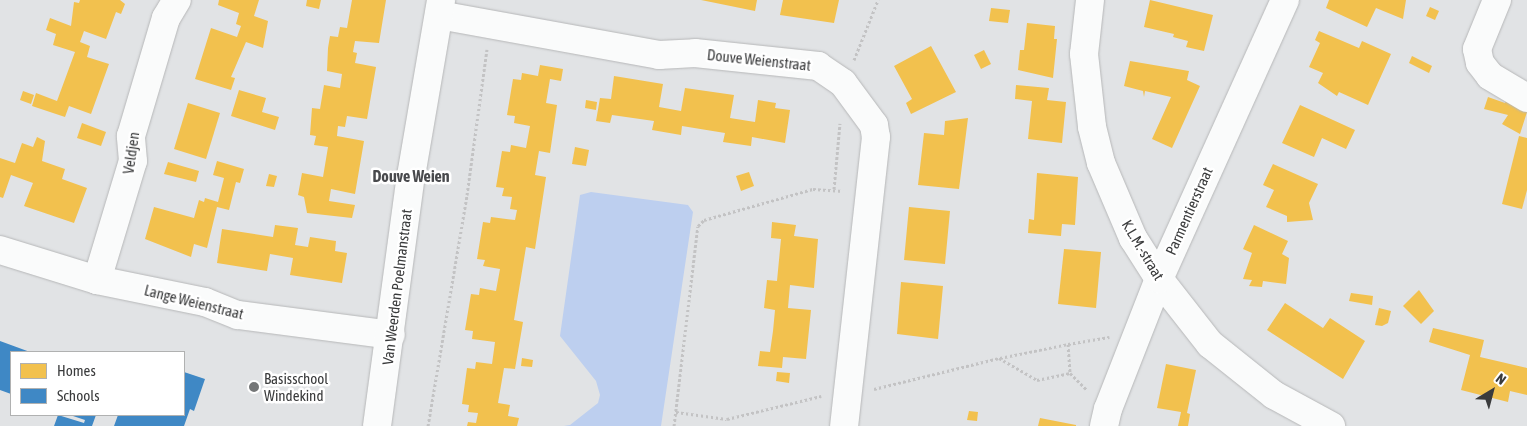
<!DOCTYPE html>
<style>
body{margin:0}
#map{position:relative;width:1527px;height:426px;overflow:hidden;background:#e1e3e5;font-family:"Asap Condensed",sans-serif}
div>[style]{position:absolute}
.green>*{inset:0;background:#bdcfef}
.homes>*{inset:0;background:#f2c14e}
.schools>*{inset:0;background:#3f88c5}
.path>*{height:3px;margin-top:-1.5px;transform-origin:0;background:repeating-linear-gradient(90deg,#c3c3c4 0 2.5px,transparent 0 5px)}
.roads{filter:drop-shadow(0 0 1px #b6b7b8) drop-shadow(0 0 1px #b6b7b8)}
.minor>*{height:28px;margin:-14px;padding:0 14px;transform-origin:14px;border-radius:14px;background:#fafbfb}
.dots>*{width:14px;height:14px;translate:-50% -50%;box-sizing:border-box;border:2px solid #fff;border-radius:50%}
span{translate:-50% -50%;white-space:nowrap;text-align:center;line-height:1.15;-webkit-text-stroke:5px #fff;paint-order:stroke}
.street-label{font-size:15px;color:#3a3b3c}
.poi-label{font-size:15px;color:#3a3b3c}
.left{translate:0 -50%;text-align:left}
.neighbourhood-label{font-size:16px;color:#494a4d;font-weight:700}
.legend{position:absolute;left:10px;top:351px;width:175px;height:65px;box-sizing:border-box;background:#fff;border:1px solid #b0b1b1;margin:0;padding:6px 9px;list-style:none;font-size:15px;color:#3a3b3c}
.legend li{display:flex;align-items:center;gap:10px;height:25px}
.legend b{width:25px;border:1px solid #b0b1b1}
.north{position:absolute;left:1467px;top:366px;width:50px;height:50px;-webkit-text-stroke:4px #fff;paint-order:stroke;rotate:37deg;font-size:14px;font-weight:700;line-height:20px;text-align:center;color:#3a3b3c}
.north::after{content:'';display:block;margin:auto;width:18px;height:22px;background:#3a3b3c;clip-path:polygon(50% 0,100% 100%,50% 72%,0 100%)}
</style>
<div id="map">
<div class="green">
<div style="clip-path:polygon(591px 192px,688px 205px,693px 212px,661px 426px,564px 426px,570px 425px,598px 403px,600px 395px,596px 381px,560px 336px,580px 195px)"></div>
</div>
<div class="homes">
<div style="clip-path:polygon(80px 0,120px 0,125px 4px,121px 14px,116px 12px,106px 39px,84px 31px,80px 42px,90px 46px,87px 57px,109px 64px,91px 114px,69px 106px,65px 117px,32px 106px,36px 93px,57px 101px,75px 52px,53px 45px,56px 34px,46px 30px,50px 18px,71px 26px,74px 2px,79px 3px)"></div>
<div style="clip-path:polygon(219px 0,259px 0,254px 16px,268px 21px,263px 48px,246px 42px,231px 77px,235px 78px,231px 90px,195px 79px,211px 28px,237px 37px,241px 26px,236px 24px,239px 13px,218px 5px)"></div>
<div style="clip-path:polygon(307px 0,321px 0,319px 9px,306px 6px)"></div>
<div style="clip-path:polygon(352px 0,386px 0,379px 43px,355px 41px,353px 52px,357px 53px,355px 63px,376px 67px,367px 119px,347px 116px,345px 127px,338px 126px,337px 136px,364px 141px,355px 194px,331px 189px,329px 201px,355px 205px,352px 218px,307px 213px,304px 197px,298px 195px,302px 173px,323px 177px,328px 147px,314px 145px,316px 136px,310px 135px,312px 108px,320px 109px,324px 85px,340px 88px,342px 74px,327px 71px,328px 48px,330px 36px,338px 37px,340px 27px,347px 28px)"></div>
<div style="clip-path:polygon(701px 0,757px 0,755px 11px)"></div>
<div style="clip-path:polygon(783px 0,839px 0,834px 23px,780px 15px)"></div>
<div style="clip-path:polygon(1150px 0,1213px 15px,1204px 51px,1186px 47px,1188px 41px,1173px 37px,1174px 34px,1144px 27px)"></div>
<div style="clip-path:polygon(1329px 0,1406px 0,1403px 19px,1376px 8px,1367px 27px,1326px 8px)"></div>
<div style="clip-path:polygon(1430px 7px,1439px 11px,1435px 20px,1426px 16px)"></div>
<div style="clip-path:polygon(991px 8px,1010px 10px,1008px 23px,989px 21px)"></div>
<div style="clip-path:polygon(1027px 23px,1055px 26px,1054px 39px,1057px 39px,1053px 78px,1018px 70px,1020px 50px,1024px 50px)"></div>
<div style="clip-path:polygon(1319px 31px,1359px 48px,1362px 41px,1391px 54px,1368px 105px,1339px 92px,1337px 96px,1318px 83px,1323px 73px,1309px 67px,1320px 43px,1315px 40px)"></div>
<div style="clip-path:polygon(931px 46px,956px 92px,911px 114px,906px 103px,912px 99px,894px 66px)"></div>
<div style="clip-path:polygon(984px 50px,991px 64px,981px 69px,974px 55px)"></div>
<div style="clip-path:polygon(1412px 56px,1432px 66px,1429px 73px,1409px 63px)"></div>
<div style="clip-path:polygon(1130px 61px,1189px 71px,1187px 80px,1200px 86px,1172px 148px,1152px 139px,1171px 97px,1145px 91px,1144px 97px,1143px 91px,1124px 86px)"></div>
<div style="clip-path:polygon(540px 65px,563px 69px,561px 81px,550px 79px,546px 103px,557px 105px,550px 153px,539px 151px,535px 175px,546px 177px,535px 249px,526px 247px,514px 320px,523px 322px,515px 369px,504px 368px,498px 403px,510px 405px,508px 416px,519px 418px,517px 426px,467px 426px,468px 422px,476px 423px,478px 413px,468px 412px,469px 405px,462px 404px,467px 368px,475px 369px,476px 362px,492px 364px,495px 342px,472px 339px,473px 331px,465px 330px,471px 294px,479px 295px,480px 288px,496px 291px,500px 269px,483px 266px,485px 260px,477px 259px,483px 222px,490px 223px,491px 217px,515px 220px,517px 210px,510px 209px,512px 197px,502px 196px,504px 188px,496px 187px,502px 151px,510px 152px,511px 145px,526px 148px,530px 126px,514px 123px,515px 116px,507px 115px,513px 79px,521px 80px,522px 73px,538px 76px)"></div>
<div style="clip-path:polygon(614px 76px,663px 84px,659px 107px,681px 111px,685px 88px,734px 95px,730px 118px,755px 122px,758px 100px,776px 103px,775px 108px,790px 110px,785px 143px,752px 137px,751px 146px,723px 142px,725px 133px,682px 126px,681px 135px,652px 130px,654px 121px,612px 115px,610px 123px,596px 121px,600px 98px,611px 99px)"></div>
<div style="clip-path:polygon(1016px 85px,1049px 88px,1047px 100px,1066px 102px,1062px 143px,1028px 139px,1032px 101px,1015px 99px)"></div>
<div style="clip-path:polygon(239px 90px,266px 98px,262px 112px,279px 117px,275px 130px,231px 116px)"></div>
<div style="clip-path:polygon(23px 91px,34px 95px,31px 104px,20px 100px)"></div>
<div style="clip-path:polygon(1488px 97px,1505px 103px,1506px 99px,1527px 112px,1520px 134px,1502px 124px,1508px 115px,1484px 109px)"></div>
<div style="clip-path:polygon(586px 100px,597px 102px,596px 110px,585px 108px)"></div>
<div style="clip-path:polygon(188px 103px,220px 113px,206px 159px,174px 149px)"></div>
<div style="clip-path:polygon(1300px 105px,1355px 130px,1346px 149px,1322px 138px,1314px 157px,1282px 143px)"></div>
<div style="clip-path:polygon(968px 118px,959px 189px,918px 185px,924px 133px,944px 135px,945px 121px)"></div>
<div style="clip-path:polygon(82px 123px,106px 132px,101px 146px,77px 138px)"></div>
<div style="clip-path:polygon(1519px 136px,1527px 138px,1527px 190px,1522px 209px,1502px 204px)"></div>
<div style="clip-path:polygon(37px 137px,45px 141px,42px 161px,65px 169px,62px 179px,87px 188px,74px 223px,24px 206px,33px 183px,11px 175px,3px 198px,0 197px,0 158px,15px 163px,22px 143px,33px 147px)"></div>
<div style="clip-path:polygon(575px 147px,589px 150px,586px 166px,572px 164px)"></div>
<div style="clip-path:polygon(217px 161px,244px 169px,240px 183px,236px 182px,229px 210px,217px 207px,207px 248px,194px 244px,191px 257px,145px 239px,154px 207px,194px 218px,199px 200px,204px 202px,205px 198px,218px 202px,224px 178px,213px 175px)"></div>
<div style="clip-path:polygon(168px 162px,199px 171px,196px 182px,164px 174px)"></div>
<div style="clip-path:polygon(1273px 164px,1318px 184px,1309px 203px,1313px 220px,1287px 222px,1287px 216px,1266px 207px,1274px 190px,1263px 185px)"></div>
<div style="clip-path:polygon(749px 172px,754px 186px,741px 191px,736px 176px)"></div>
<div style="clip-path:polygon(1037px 173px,1078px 177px,1075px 225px,1062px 224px,1061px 236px,1028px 233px,1029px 219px,1034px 220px)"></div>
<div style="clip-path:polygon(269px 174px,277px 176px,274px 187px,266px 186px)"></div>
<div style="clip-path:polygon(909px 207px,950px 211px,945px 264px,904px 260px)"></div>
<div style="clip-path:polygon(772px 222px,796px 225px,794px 236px,818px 239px,814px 288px,790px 285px,788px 308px,811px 310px,806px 359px,783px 357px,782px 368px,758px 366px,760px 351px,770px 352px,773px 331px,775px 310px,764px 308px,767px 280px,777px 281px,781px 239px,771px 238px)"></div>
<div style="clip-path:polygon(275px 225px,298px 228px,295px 245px,308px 247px,310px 237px,336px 241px,335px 251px,347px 253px,342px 283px,290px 275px,293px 258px,270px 254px,267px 271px,217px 263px,222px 229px,273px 237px)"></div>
<div style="clip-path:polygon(1254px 225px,1288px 241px,1282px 254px,1289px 258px,1286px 284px,1263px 281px,1262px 287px,1249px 286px,1252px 280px,1243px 279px,1252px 253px,1243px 249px)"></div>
<div style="clip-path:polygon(1064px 249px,1101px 252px,1096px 308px,1058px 304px)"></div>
<div style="clip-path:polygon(901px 282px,943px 286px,938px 339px,897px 334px)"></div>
<div style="clip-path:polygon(1419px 290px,1434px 311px,1421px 324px,1403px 306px)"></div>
<div style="clip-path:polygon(1351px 293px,1373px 296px,1372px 305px,1349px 301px)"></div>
<div style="clip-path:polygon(1285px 303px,1323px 328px,1330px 318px,1365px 341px,1343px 379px,1267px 330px)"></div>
<div style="clip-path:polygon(1379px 308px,1391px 311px,1388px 323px,1382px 326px,1375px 325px)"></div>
<div style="clip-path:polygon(1433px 328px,1484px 340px,1480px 357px,1527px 368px,1527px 395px,1510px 391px,1508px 402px,1461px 390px,1470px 355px,1429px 342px)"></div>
<div style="clip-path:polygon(522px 358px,533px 360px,532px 367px,521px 366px)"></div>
<div style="clip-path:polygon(1166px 364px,1196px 370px,1187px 413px,1190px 414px,1188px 426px,1178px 426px,1181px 412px,1157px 408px)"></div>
<div style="clip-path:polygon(777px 372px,790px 373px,789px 383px,776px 381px)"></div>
<div style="clip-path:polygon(969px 411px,978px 412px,977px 421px,967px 420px)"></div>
<div style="clip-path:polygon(1040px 418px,1076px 425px,1076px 426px,1038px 426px)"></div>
</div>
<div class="schools">
<div style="clip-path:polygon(0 341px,30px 352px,11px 352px,11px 394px,0 390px)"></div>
<div style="clip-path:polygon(184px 372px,205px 379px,194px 411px,190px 409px,184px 426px,114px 426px,118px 415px,184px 415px)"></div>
<div style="clip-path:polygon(58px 415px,84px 423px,85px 420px,70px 415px,96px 415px,92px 426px,54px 426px)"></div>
</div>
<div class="path">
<div style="left:854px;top:60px;width:65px;rotate:-68.2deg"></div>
<div style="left:834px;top:189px;width:66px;rotate:-84.8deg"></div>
<div style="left:1068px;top:344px;width:42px;rotate:-9.7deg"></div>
<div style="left:1000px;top:358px;width:69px;rotate:-11.6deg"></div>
<div style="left:1068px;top:344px;width:29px;rotate:86deg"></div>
<div style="left:874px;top:389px;width:129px;rotate:-13.9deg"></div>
<div style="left:999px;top:358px;width:44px;rotate:30.1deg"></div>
<div style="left:1037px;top:380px;width:34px;rotate:-12deg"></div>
<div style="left:1070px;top:373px;width:24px;rotate:45deg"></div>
<div style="left:676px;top:412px;width:51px;rotate:7.8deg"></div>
<div style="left:727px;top:419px;width:97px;rotate:-13.7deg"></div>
<div style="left:428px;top:426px;width:234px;rotate:-80.4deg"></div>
<div style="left:467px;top:195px;width:147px;rotate:-82.2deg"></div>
<div style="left:674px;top:426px;width:201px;rotate:-83.2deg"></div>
<div style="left:698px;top:226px;width:8px;rotate:-45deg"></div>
<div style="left:704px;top:220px;width:113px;rotate:-15.9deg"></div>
<div style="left:813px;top:189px;width:30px;rotate:4deg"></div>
</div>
<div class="roads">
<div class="minor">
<div style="left:1090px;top:0;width:54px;rotate:96.3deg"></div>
<div style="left:1084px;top:54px;width:73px;rotate:83.7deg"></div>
<div style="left:1092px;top:127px;width:37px;rotate:76deg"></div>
<div style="left:1101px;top:163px;width:82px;rotate:66.9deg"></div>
<div style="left:1133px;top:238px;width:49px;rotate:57.6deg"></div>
<div style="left:1159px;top:279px;width:83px;rotate:51.9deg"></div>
<div style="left:1210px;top:344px;width:82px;rotate:38.6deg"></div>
<div style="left:1274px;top:395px;width:65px;rotate:28.5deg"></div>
<div style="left:1497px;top:0;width:53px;rotate:112.2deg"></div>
<div style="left:1477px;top:49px;width:14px;rotate:78deg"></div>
<div style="left:1480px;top:63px;width:16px;rotate:52deg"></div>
<div style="left:1490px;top:76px;width:43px;rotate:30.7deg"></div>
<div style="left:439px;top:15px;width:224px;rotate:10.3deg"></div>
<div style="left:659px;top:55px;width:36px;rotate:-3deg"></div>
<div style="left:695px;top:53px;width:124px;rotate:6deg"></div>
<div style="left:818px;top:66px;width:30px;rotate:34deg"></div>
<div style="left:843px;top:83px;width:52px;rotate:53.6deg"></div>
<div style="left:874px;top:125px;width:12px;rotate:81deg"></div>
<div style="left:876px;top:137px;width:291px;rotate:96.3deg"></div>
<div style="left:0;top:250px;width:102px;rotate:17.2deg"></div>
<div style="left:97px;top:280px;width:110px;rotate:11.5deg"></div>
<div style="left:205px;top:302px;width:35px;rotate:22deg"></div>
<div style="left:238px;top:315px;width:154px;rotate:7.4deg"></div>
<div style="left:97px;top:280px;width:124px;rotate:-73.2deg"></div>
<div style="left:133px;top:161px;width:25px;rotate:-95deg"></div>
<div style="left:131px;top:136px;width:123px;rotate:-73.5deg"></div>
<div style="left:166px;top:18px;width:21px;rotate:-59deg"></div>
<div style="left:377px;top:426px;width:252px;rotate:-82.3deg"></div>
<div style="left:411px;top:176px;width:179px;rotate:-80.3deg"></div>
<div style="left:1104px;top:426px;width:17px;rotate:-77deg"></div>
<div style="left:1108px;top:409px;width:140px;rotate:-68.6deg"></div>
<div style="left:1159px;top:279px;width:306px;rotate:-65.7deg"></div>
</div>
</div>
<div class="dots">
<div style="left:254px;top:387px;background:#747677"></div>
</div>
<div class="street-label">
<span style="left:759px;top:60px;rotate:6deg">Douve Weienstraat</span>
<span style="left:131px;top:153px;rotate:-82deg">Veldjen</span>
<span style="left:1189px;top:211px;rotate:-66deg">Parmentierstraat</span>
<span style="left:1143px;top:250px;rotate:59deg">K.L.M.-straat</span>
<span style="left:397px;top:287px;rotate:-83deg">Van Weerden Poelmanstraat</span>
<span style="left:194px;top:302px;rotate:14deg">Lange Weienstraat</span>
</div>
<div class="poi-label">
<span class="left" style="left:264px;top:387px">Basisschool<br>Windekind</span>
</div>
<div class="neighbourhood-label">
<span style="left:411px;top:176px">Douve Weien</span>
</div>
<ul class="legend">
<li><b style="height:14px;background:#f2c14e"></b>Homes</li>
<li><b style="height:14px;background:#3f88c5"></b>Schools</li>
</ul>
<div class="north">N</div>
</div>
